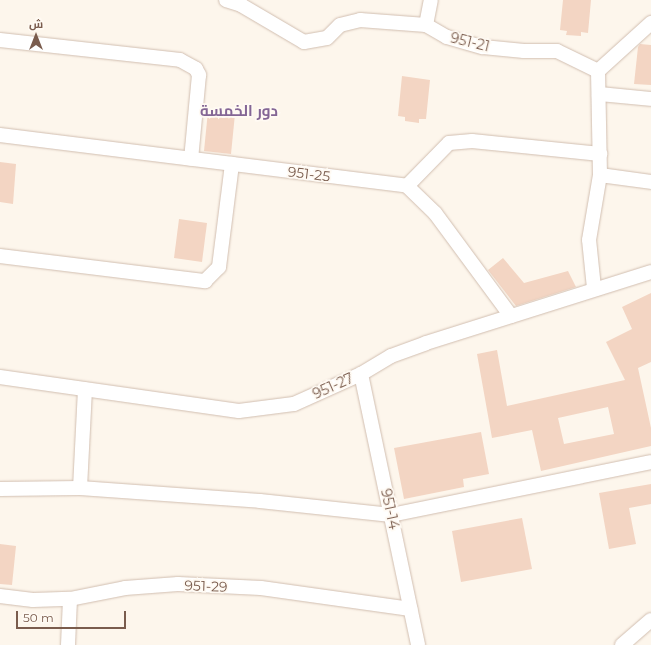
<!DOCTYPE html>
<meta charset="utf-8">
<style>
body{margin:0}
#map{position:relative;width:651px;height:645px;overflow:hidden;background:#fdf6ec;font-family:Montserrat,Cairo,sans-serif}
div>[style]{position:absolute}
.building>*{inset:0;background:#f3d5c3}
.roads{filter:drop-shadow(0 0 1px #d1beb0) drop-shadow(0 0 1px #d1beb0)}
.minor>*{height:14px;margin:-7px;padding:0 7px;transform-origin:7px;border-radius:7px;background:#fff}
span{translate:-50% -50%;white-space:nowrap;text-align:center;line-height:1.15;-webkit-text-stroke:3.5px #fffaf3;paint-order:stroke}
.street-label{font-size:14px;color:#7a5c4d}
.neighbourhood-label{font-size:15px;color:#846695;font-weight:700}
.north{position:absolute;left:16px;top:16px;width:40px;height:40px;-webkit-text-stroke:3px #fffaf3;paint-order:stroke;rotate:0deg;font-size:11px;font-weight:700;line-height:16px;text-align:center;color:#7a5c4d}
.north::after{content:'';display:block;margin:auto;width:14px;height:18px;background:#7a5c4d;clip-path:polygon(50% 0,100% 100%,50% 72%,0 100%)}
.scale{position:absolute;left:16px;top:611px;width:110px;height:18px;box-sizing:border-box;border:2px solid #7a5c4d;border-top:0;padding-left:5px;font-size:12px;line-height:14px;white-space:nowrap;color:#7a5c4d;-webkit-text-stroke:3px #fffaf3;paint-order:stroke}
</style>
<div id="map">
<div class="building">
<div style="clip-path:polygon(563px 0,591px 0,588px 33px,581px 32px,581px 36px,566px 35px,567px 31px,560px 30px)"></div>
<div style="clip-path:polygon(640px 44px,651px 45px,651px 85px,634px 84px,638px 47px)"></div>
<div style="clip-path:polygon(402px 76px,430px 80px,426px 119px,419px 119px,419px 123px,405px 121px,405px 117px,398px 116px)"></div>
<div style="clip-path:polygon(208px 111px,235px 114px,231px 154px,204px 151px)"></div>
<div style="clip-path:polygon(0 162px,16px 164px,13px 204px,0 202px)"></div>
<div style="clip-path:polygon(179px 219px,207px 223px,202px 262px,174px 258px)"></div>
<div style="clip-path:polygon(503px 258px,524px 283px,568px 271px,576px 287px,516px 306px,488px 270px)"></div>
<div style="clip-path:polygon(evenodd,651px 293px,651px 362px,638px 368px,651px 428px,651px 446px,541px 471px,532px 430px,492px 438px,477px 354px,497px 350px,507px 406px,625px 380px,606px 342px,632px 329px,622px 307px,651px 293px,608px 407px,614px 434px,564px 444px,558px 418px,608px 407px)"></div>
<div style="clip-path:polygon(481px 432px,489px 474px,463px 479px,464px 487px,404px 499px,394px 448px)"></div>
<div style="clip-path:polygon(651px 484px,651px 504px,629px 508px,636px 544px,609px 549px,599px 493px)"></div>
<div style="clip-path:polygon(522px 518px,532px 569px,461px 582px,452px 531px)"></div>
<div style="clip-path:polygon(0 544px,16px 546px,12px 585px,0 584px)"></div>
</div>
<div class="roads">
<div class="minor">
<div style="left:226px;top:0;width:16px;rotate:18deg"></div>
<div style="left:241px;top:5px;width:73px;rotate:30.4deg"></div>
<div style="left:304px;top:42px;width:23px;rotate:-10deg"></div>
<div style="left:327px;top:38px;width:18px;rotate:-45deg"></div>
<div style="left:340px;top:25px;width:21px;rotate:-14deg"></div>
<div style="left:360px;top:20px;width:66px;rotate:4.3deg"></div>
<div style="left:426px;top:25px;width:24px;rotate:30deg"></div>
<div style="left:447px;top:37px;width:37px;rotate:16deg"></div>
<div style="left:483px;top:47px;width:41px;rotate:5.6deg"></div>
<div style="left:524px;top:51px;width:33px"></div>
<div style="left:557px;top:51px;width:46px;rotate:26deg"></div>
<div style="left:426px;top:25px;width:25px;rotate:-79deg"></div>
<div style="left:0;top:40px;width:181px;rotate:6.3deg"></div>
<div style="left:180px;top:60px;width:18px;rotate:29deg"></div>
<div style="left:196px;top:69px;width:7px;rotate:63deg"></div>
<div style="left:199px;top:75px;width:84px;rotate:95.4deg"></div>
<div style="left:598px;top:71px;width:72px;rotate:-42.2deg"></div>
<div style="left:599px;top:94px;width:52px;rotate:5.5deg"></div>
<div style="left:0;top:135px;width:410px;rotate:7.1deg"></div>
<div style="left:407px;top:186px;width:60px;rotate:-45.7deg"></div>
<div style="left:449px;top:143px;width:23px;rotate:-5deg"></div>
<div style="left:472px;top:141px;width:129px;rotate:5.8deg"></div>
<div style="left:600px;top:175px;width:51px;rotate:7.8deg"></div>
<div style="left:407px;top:186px;width:39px;rotate:44deg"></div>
<div style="left:435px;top:213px;width:128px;rotate:53.6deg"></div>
<div style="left:0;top:256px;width:207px;rotate:7deg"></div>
<div style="left:205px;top:281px;width:20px;rotate:-45deg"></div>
<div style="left:219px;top:267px;width:104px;rotate:-82.8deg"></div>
<div style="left:594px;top:288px;width:48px;rotate:-95.9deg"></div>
<div style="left:589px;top:240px;width:66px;rotate:-80.4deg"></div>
<div style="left:600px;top:175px;width:104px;rotate:-91.1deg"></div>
<div style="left:361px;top:374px;width:277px;rotate:78.1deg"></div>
<div style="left:0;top:377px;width:241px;rotate:8.1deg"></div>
<div style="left:239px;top:411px;width:55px;rotate:-7.3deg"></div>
<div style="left:294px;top:404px;width:73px;rotate:-24.1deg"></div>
<div style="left:361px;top:374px;width:35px;rotate:-31deg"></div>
<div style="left:391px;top:356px;width:37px;rotate:-20deg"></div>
<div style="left:426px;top:343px;width:236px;rotate:-17.5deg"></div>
<div style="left:80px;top:488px;width:99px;rotate:-87.1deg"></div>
<div style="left:0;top:489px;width:80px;rotate:-0.7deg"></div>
<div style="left:80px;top:488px;width:180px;rotate:4.1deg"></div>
<div style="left:260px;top:501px;width:132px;rotate:6.1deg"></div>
<div style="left:391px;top:515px;width:265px;rotate:-11.5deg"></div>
<div style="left:0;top:596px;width:33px;rotate:7deg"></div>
<div style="left:33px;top:600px;width:37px;rotate:-2deg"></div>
<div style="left:70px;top:599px;width:56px;rotate:-11.3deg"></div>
<div style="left:125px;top:588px;width:53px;rotate:-4.3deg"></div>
<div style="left:178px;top:584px;width:83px;rotate:2.8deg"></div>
<div style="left:261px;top:588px;width:151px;rotate:8deg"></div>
<div style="left:68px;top:645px;width:46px;rotate:-87.5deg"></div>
<div style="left:622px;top:645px;width:38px;rotate:-41deg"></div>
</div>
</div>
<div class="street-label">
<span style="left:470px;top:42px;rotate:14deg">951-21</span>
<span style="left:309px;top:174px;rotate:7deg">951-25</span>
<span style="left:333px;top:386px;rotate:-24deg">951-27</span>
<span style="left:390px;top:509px;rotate:78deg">951-14</span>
<span style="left:206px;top:586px;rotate:2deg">951-29</span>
</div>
<div class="neighbourhood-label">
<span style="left:239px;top:111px">دور الخمسة</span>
</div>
<div class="north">ش</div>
<div class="scale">50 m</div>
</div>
